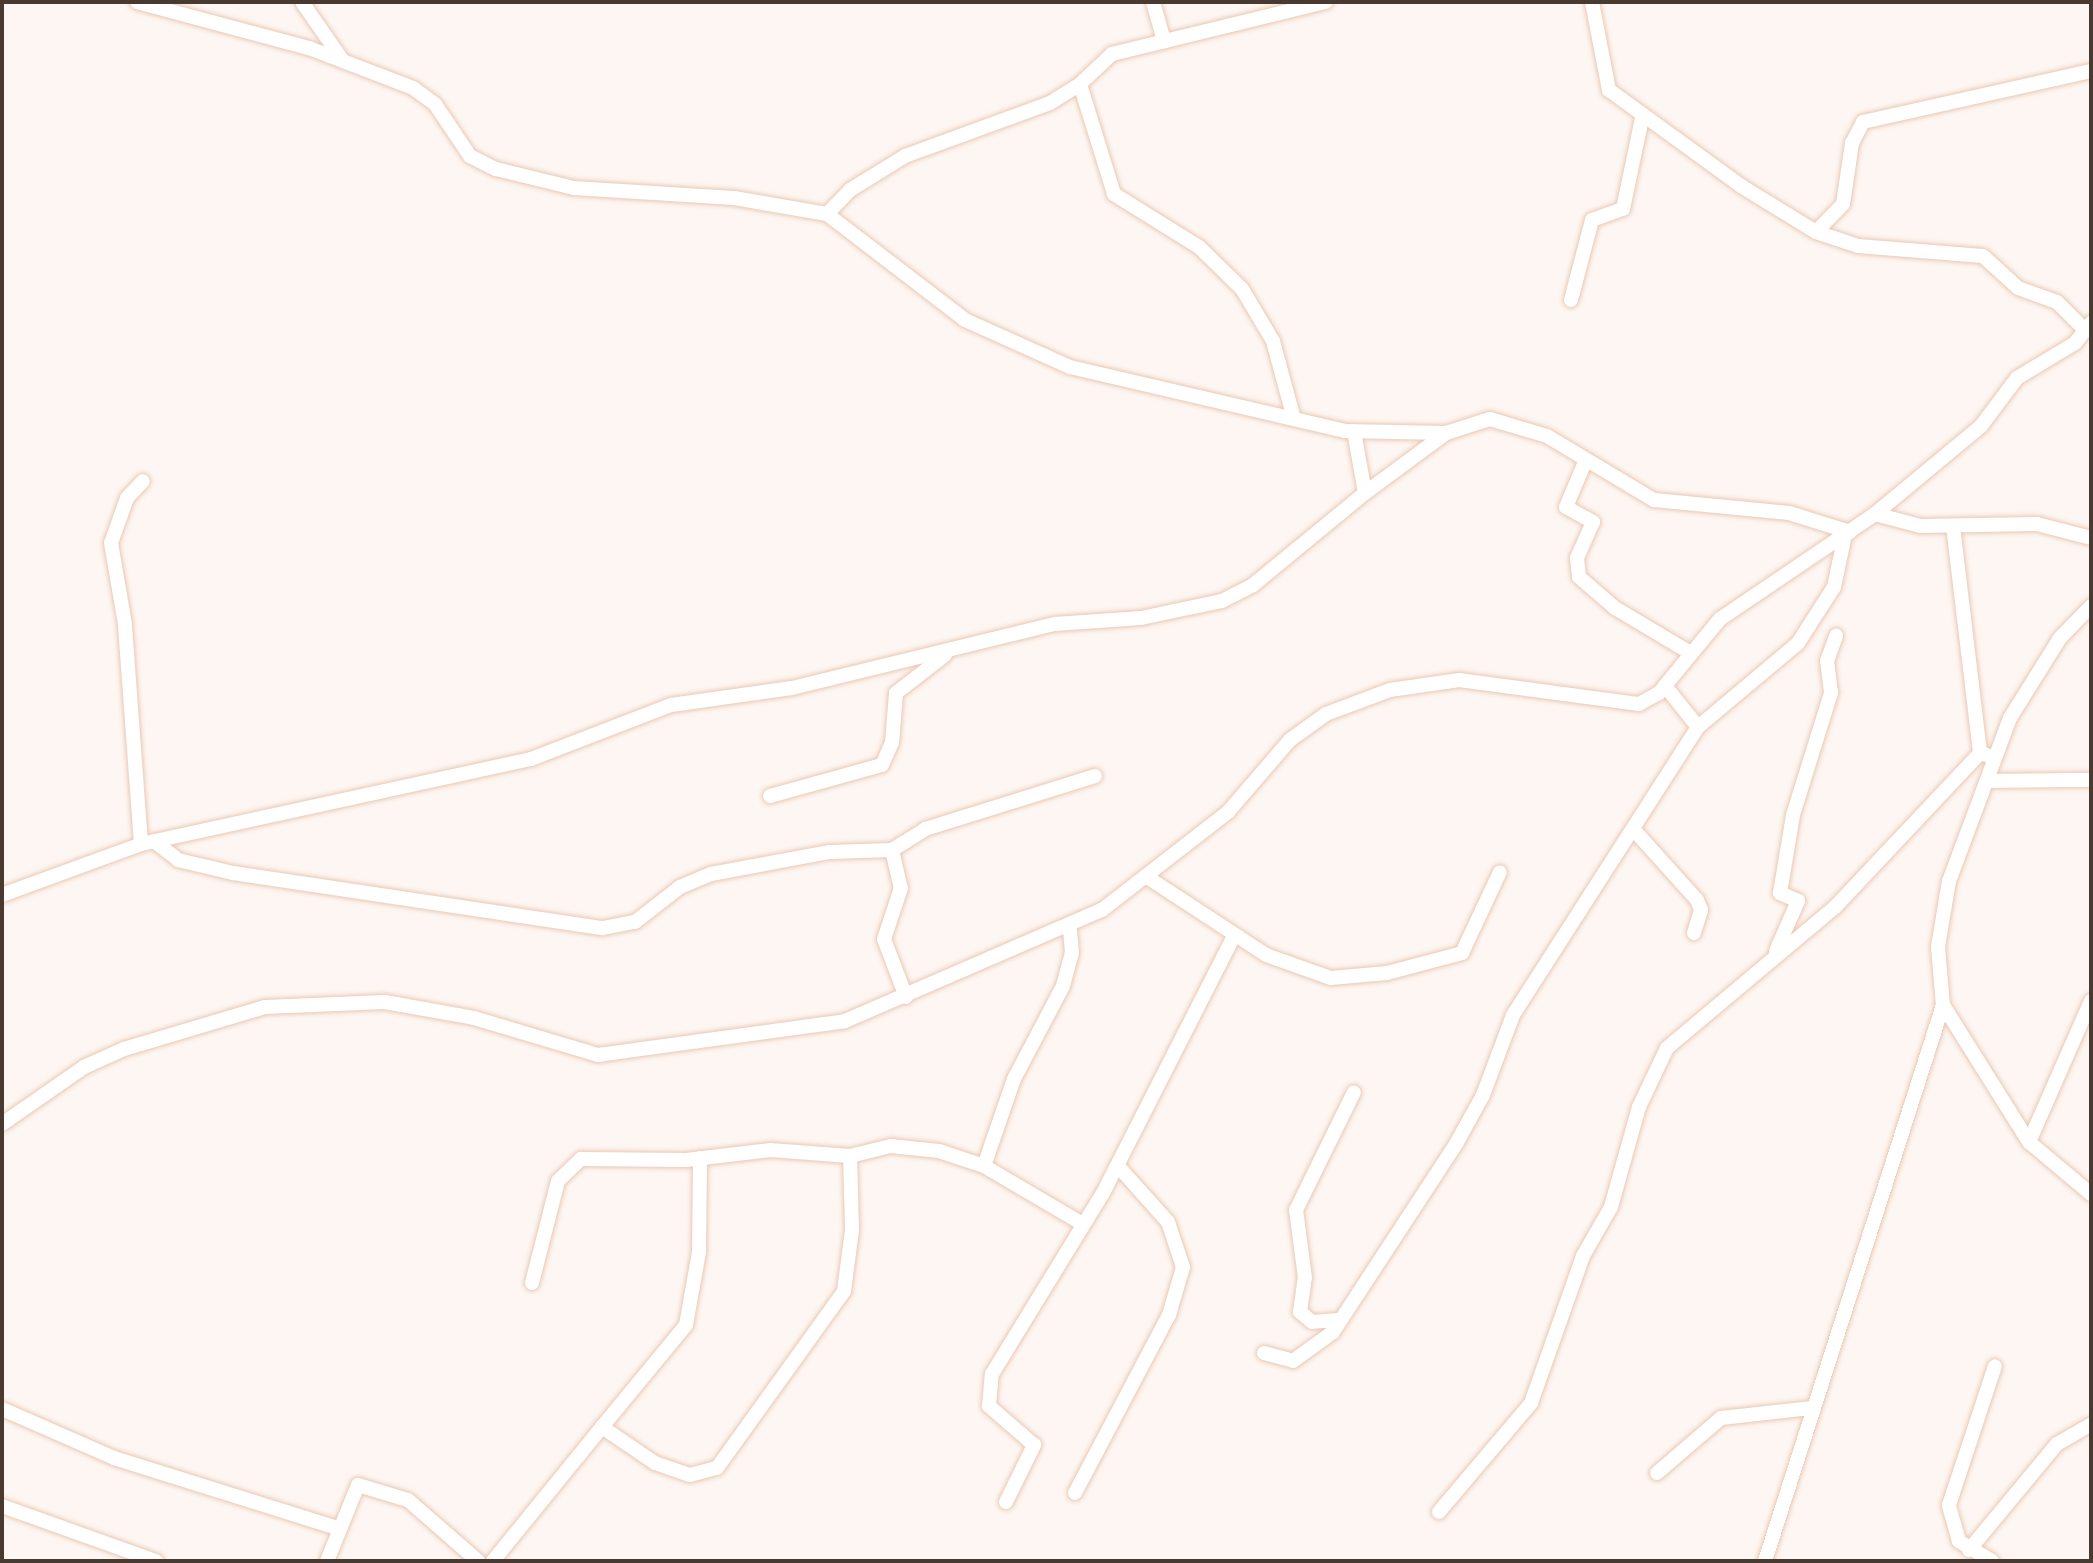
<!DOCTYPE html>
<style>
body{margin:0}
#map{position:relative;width:2093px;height:1563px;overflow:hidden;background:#fdf6f2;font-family:Spectral,serif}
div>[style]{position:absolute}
.roads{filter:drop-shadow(0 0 2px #ebc8b3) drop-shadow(0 0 2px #ebc8b3)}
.minor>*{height:14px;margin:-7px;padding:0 7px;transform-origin:7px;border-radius:7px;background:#fff}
span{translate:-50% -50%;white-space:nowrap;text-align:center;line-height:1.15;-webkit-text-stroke:7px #fff;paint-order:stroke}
.frame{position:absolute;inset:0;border:4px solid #483a31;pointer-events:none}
</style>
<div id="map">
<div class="roads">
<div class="minor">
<div style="left:137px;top:2px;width:178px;rotate:15deg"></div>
<div style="left:309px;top:48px;width:111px;rotate:21deg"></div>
<div style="left:413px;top:88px;width:27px;rotate:36deg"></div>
<div style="left:435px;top:104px;width:63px;rotate:56.1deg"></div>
<div style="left:470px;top:156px;width:29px;rotate:27deg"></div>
<div style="left:496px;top:169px;width:80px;rotate:13.7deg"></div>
<div style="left:574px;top:188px;width:160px;rotate:3.6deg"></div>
<div style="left:734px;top:198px;width:94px;rotate:9.8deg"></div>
<div style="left:827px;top:214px;width:174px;rotate:37.5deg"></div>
<div style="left:965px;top:320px;width:115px;rotate:24.1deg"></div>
<div style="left:1070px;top:367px;width:281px;rotate:13.1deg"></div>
<div style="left:1344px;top:431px;width:102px;rotate:1.1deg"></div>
<div style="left:1446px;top:433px;width:46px;rotate:-17.7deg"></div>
<div style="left:1490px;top:419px;width:59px;rotate:16.6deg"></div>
<div style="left:1547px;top:436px;width:125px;rotate:30.9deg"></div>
<div style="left:1654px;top:500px;width:136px;rotate:5.5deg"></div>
<div style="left:1789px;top:513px;width:64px;rotate:17.3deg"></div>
<div style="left:302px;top:2px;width:72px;rotate:55.2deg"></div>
<div style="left:1153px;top:2px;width:41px;rotate:74.2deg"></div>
<div style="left:1592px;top:2px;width:90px;rotate:79.1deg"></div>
<div style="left:1609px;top:90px;width:163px;rotate:36deg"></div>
<div style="left:1741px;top:186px;width:88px;rotate:31.5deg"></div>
<div style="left:1816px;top:232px;width:44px;rotate:18.4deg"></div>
<div style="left:1858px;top:246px;width:125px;rotate:4.6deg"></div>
<div style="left:1983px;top:256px;width:47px;rotate:42.4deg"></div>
<div style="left:2018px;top:288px;width:41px;rotate:19.7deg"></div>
<div style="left:2057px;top:302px;width:41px;rotate:45deg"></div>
<div style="left:827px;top:214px;width:33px;rotate:-46deg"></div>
<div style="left:850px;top:190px;width:65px;rotate:-31.7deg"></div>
<div style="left:905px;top:156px;width:154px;rotate:-20.1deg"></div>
<div style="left:1050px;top:103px;width:36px;rotate:-32deg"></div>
<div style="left:1816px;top:232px;width:39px;rotate:-46deg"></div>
<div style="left:1843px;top:204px;width:62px;rotate:-81.6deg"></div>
<div style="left:1852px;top:143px;width:24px;rotate:-62deg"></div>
<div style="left:1863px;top:122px;width:234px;rotate:-12.6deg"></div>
<div style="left:1571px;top:300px;width:83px;rotate:-75.3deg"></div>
<div style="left:1592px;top:220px;width:33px;rotate:-20deg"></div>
<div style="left:1623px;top:209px;width:93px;rotate:-78.2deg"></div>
<div style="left:1294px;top:419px;width:81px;rotate:-105.1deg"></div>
<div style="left:1273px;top:341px;width:61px;rotate:-120.8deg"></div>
<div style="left:1242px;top:289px;width:60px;rotate:-135.7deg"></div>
<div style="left:1199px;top:247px;width:100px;rotate:-148.1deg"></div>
<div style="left:1114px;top:194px;width:115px;rotate:-107.2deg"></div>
<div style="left:1080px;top:84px;width:44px;rotate:-43.2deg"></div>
<div style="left:1112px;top:54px;width:220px;rotate:-13.7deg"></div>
<div style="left:1585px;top:462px;width:49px;rotate:112.9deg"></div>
<div style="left:1566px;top:507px;width:31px;rotate:29deg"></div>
<div style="left:1593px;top:522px;width:39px;rotate:114deg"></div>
<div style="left:1577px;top:558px;width:19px;rotate:84deg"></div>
<div style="left:1579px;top:577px;width:48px;rotate:40.7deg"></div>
<div style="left:1615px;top:608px;width:86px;rotate:30.7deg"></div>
<div style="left:1365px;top:493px;width:101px;rotate:-36.5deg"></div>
<div style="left:1875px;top:514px;width:138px;rotate:-39.7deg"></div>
<div style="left:1981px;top:426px;width:60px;rotate:-53.1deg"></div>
<div style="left:2017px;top:378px;width:68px;rotate:-31.1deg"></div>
<div style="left:2075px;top:343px;width:26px;rotate:-51deg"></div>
<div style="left:1953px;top:526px;width:229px;rotate:83.2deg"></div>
<div style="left:1980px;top:753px;width:7px;rotate:16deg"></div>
<div style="left:2091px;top:606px;width:45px;rotate:134.1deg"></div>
<div style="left:2060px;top:638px;width:94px;rotate:122deg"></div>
<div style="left:2010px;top:718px;width:174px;rotate:110.5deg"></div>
<div style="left:1949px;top:881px;width:67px;rotate:99.5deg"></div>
<div style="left:1938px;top:947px;width:58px;rotate:85.1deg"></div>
<div style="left:1943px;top:1005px;width:162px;rotate:57.9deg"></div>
<div style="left:2029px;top:1142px;width:81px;rotate:40deg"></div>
<div style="left:1698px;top:727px;width:131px;rotate:-40deg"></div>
<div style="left:1798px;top:643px;width:67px;rotate:-57.3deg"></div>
<div style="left:1834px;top:587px;width:53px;rotate:-78.1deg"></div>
<div style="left:1988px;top:781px;width:103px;rotate:-0.6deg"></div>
<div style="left:770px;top:796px;width:116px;rotate:-15.5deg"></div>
<div style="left:882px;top:765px;width:24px;rotate:-66deg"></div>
<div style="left:892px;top:743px;width:50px;rotate:-85.4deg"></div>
<div style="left:896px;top:693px;width:62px;rotate:-37.8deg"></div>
<div style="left:1634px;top:830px;width:94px;rotate:48deg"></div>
<div style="left:1697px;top:900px;width:11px;rotate:68deg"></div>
<div style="left:1701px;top:910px;width:24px;rotate:107deg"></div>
<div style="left:154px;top:841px;width:31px;rotate:38deg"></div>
<div style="left:178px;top:860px;width:57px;rotate:13.3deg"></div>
<div style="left:233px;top:873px;width:374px;rotate:8.5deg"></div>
<div style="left:603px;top:928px;width:33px;rotate:-11deg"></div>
<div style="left:635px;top:922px;width:57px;rotate:-37.9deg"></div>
<div style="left:680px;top:887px;width:34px;rotate:-23deg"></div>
<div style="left:711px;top:874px;width:121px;rotate:-10.5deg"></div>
<div style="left:830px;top:852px;width:62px;rotate:-1.8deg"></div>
<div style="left:892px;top:850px;width:39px;rotate:77deg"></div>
<div style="left:901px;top:888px;width:54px;rotate:108.4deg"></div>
<div style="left:884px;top:939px;width:62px;rotate:69.2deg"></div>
<div style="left:141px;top:844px;width:221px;rotate:-94.2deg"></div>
<div style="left:125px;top:624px;width:82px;rotate:-99.8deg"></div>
<div style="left:111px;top:543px;width:48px;rotate:-70.4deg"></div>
<div style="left:127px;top:498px;width:23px;rotate:-47deg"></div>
<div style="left:892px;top:850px;width:39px;rotate:-32deg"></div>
<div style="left:925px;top:829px;width:178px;rotate:-17.3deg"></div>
<div style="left:1147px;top:877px;width:142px;rotate:33.2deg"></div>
<div style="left:1266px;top:955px;width:69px;rotate:19.5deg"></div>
<div style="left:1331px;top:978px;width:56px;rotate:-5.1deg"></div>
<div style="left:1387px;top:973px;width:78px;rotate:-14.9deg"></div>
<div style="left:1462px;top:953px;width:89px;rotate:-64.9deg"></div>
<div style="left:2px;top:895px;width:148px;rotate:-20.1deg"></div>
<div style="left:141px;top:844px;width:399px;rotate:-12.3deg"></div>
<div style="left:531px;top:759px;width:150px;rotate:-21.1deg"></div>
<div style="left:671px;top:705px;width:122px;rotate:-8deg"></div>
<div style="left:792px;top:688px;width:271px;rotate:-13.7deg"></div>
<div style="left:1055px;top:624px;width:86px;rotate:-4deg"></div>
<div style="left:1141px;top:618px;width:83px;rotate:-11.9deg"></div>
<div style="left:1222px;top:601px;width:35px;rotate:-27deg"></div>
<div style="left:1253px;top:585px;width:145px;rotate:-39.4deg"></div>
<div style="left:1365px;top:493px;width:63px;rotate:-100.1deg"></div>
<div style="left:1776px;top:951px;width:55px;rotate:-66.3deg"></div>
<div style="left:1798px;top:901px;width:20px;rotate:-156deg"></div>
<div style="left:1780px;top:893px;width:79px;rotate:-80.5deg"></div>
<div style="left:1793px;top:815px;width:128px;rotate:-72.7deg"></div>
<div style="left:1831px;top:693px;width:32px;rotate:-97deg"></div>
<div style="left:1827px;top:661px;width:27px;rotate:-70deg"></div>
<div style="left:2px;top:1124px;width:100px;rotate:-34.8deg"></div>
<div style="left:84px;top:1067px;width:44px;rotate:-24.2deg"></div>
<div style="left:124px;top:1049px;width:147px;rotate:-16.6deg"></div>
<div style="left:265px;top:1007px;width:120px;rotate:-2.4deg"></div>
<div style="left:385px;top:1002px;width:90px;rotate:10.2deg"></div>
<div style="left:474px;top:1018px;width:129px;rotate:16.6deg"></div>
<div style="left:598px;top:1055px;width:249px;rotate:-7.8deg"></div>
<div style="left:845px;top:1021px;width:280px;rotate:-23.4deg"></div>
<div style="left:1102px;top:910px;width:160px;rotate:-37.9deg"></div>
<div style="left:1228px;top:812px;width:95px;rotate:-49.3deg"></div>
<div style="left:1290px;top:740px;width:44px;rotate:-35.8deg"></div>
<div style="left:1326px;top:714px;width:68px;rotate:-20.6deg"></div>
<div style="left:1390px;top:690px;width:70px;rotate:-8.2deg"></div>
<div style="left:1459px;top:680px;width:182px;rotate:7.6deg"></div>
<div style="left:1639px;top:704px;width:23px;rotate:-29deg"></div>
<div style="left:1659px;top:693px;width:96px;rotate:-50.5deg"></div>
<div style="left:1720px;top:619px;width:187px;rotate:-34.1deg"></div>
<div style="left:1875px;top:514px;width:47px;rotate:14.9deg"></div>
<div style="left:1920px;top:526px;width:117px;rotate:-1deg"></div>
<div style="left:2037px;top:524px;width:56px;rotate:14.5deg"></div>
<div style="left:2029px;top:1142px;width:154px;rotate:-66.3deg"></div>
<div style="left:700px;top:1158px;width:94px;rotate:90.6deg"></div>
<div style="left:699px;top:1252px;width:74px;rotate:100.1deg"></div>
<div style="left:686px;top:1325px;width:132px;rotate:129.5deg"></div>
<div style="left:602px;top:1427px;width:64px;rotate:34.2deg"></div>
<div style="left:655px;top:1463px;width:37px;rotate:19deg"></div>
<div style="left:690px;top:1475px;width:28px;rotate:-15deg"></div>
<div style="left:717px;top:1468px;width:218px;rotate:-54.3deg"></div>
<div style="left:844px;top:1291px;width:62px;rotate:-82.5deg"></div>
<div style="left:852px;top:1230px;width:74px;rotate:-91.5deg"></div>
<div style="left:850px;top:1156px;width:42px;rotate:-13.7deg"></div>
<div style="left:891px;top:1146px;width:48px;rotate:5.9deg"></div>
<div style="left:939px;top:1151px;width:47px;rotate:18.4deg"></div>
<div style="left:984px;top:1166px;width:113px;rotate:30.4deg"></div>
<div style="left:984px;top:1166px;width:92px;rotate:-71deg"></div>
<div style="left:1014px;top:1079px;width:105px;rotate:-62.2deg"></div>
<div style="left:1063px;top:986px;width:34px;rotate:-75deg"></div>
<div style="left:1072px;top:953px;width:25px;rotate:-95deg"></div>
<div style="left:532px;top:1283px;width:105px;rotate:-75.7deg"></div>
<div style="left:558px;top:1181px;width:32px;rotate:-44deg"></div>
<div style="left:581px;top:1159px;width:105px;rotate:0.5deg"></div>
<div style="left:686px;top:1160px;width:85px;rotate:-6.8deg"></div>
<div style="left:770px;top:1150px;width:80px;rotate:4.3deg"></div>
<div style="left:1339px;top:1320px;width:27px;rotate:176deg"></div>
<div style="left:1312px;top:1322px;width:16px;rotate:-140deg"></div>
<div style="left:1300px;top:1312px;width:34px;rotate:-82deg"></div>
<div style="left:1305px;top:1278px;width:69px;rotate:-97.5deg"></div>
<div style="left:1296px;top:1210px;width:131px;rotate:-63.8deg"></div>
<div style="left:1264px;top:1353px;width:30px;rotate:15deg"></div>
<div style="left:1293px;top:1361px;width:49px;rotate:-35.9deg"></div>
<div style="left:1333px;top:1332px;width:225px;rotate:-56.8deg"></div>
<div style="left:1456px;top:1144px;width:56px;rotate:-61.1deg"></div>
<div style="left:1483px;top:1095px;width:85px;rotate:-69.4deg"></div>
<div style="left:1513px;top:1015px;width:342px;rotate:-57.3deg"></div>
<div style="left:1698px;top:727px;width:53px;rotate:-128.8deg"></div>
<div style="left:2px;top:1409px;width:122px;rotate:23.6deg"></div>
<div style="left:114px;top:1458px;width:234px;rotate:17.4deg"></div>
<div style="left:1657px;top:1473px;width:84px;rotate:-40.7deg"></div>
<div style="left:1721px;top:1418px;width:92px;rotate:-6.3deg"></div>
<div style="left:1075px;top:1493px;width:201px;rotate:-62.2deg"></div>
<div style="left:1169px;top:1315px;width:50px;rotate:-73.7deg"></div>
<div style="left:1183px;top:1267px;width:47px;rotate:-108.4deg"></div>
<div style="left:1168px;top:1222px;width:75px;rotate:-131.8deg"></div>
<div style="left:1006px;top:1502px;width:64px;rotate:-63.8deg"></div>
<div style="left:1034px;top:1445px;width:60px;rotate:-139.1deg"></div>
<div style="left:989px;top:1406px;width:32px;rotate:-85deg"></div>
<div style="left:992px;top:1374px;width:212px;rotate:-58.5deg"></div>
<div style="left:1103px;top:1193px;width:288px;rotate:-63deg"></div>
<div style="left:2px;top:1506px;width:164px;rotate:19.7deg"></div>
<div style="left:1439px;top:1512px;width:143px;rotate:-49.8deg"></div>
<div style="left:1531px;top:1403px;width:156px;rotate:-70.5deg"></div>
<div style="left:1583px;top:1256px;width:56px;rotate:-60.3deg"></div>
<div style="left:1611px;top:1207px;width:104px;rotate:-74.4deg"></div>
<div style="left:1639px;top:1107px;width:65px;rotate:-64.6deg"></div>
<div style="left:1667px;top:1048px;width:221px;rotate:-40deg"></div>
<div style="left:1836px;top:906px;width:210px;rotate:-46.7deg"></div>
<div style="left:1969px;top:1550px;width:138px;rotate:-50.3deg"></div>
<div style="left:2057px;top:1444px;width:39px;rotate:-30deg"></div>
<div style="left:327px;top:1561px;width:82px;rotate:-67.8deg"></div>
<div style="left:358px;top:1485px;width:52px;rotate:16.7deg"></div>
<div style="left:408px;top:1500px;width:93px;rotate:41.1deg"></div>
<div style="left:493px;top:1561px;width:173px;rotate:-50.9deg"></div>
<div style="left:1765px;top:1561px;width:584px;rotate:-72.25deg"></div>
<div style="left:1992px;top:1561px;width:39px;rotate:-149deg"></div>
<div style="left:1959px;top:1541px;width:37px;rotate:-106deg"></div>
<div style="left:1949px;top:1505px;width:146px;rotate:-71.7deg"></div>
</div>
</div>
<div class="frame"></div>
</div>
